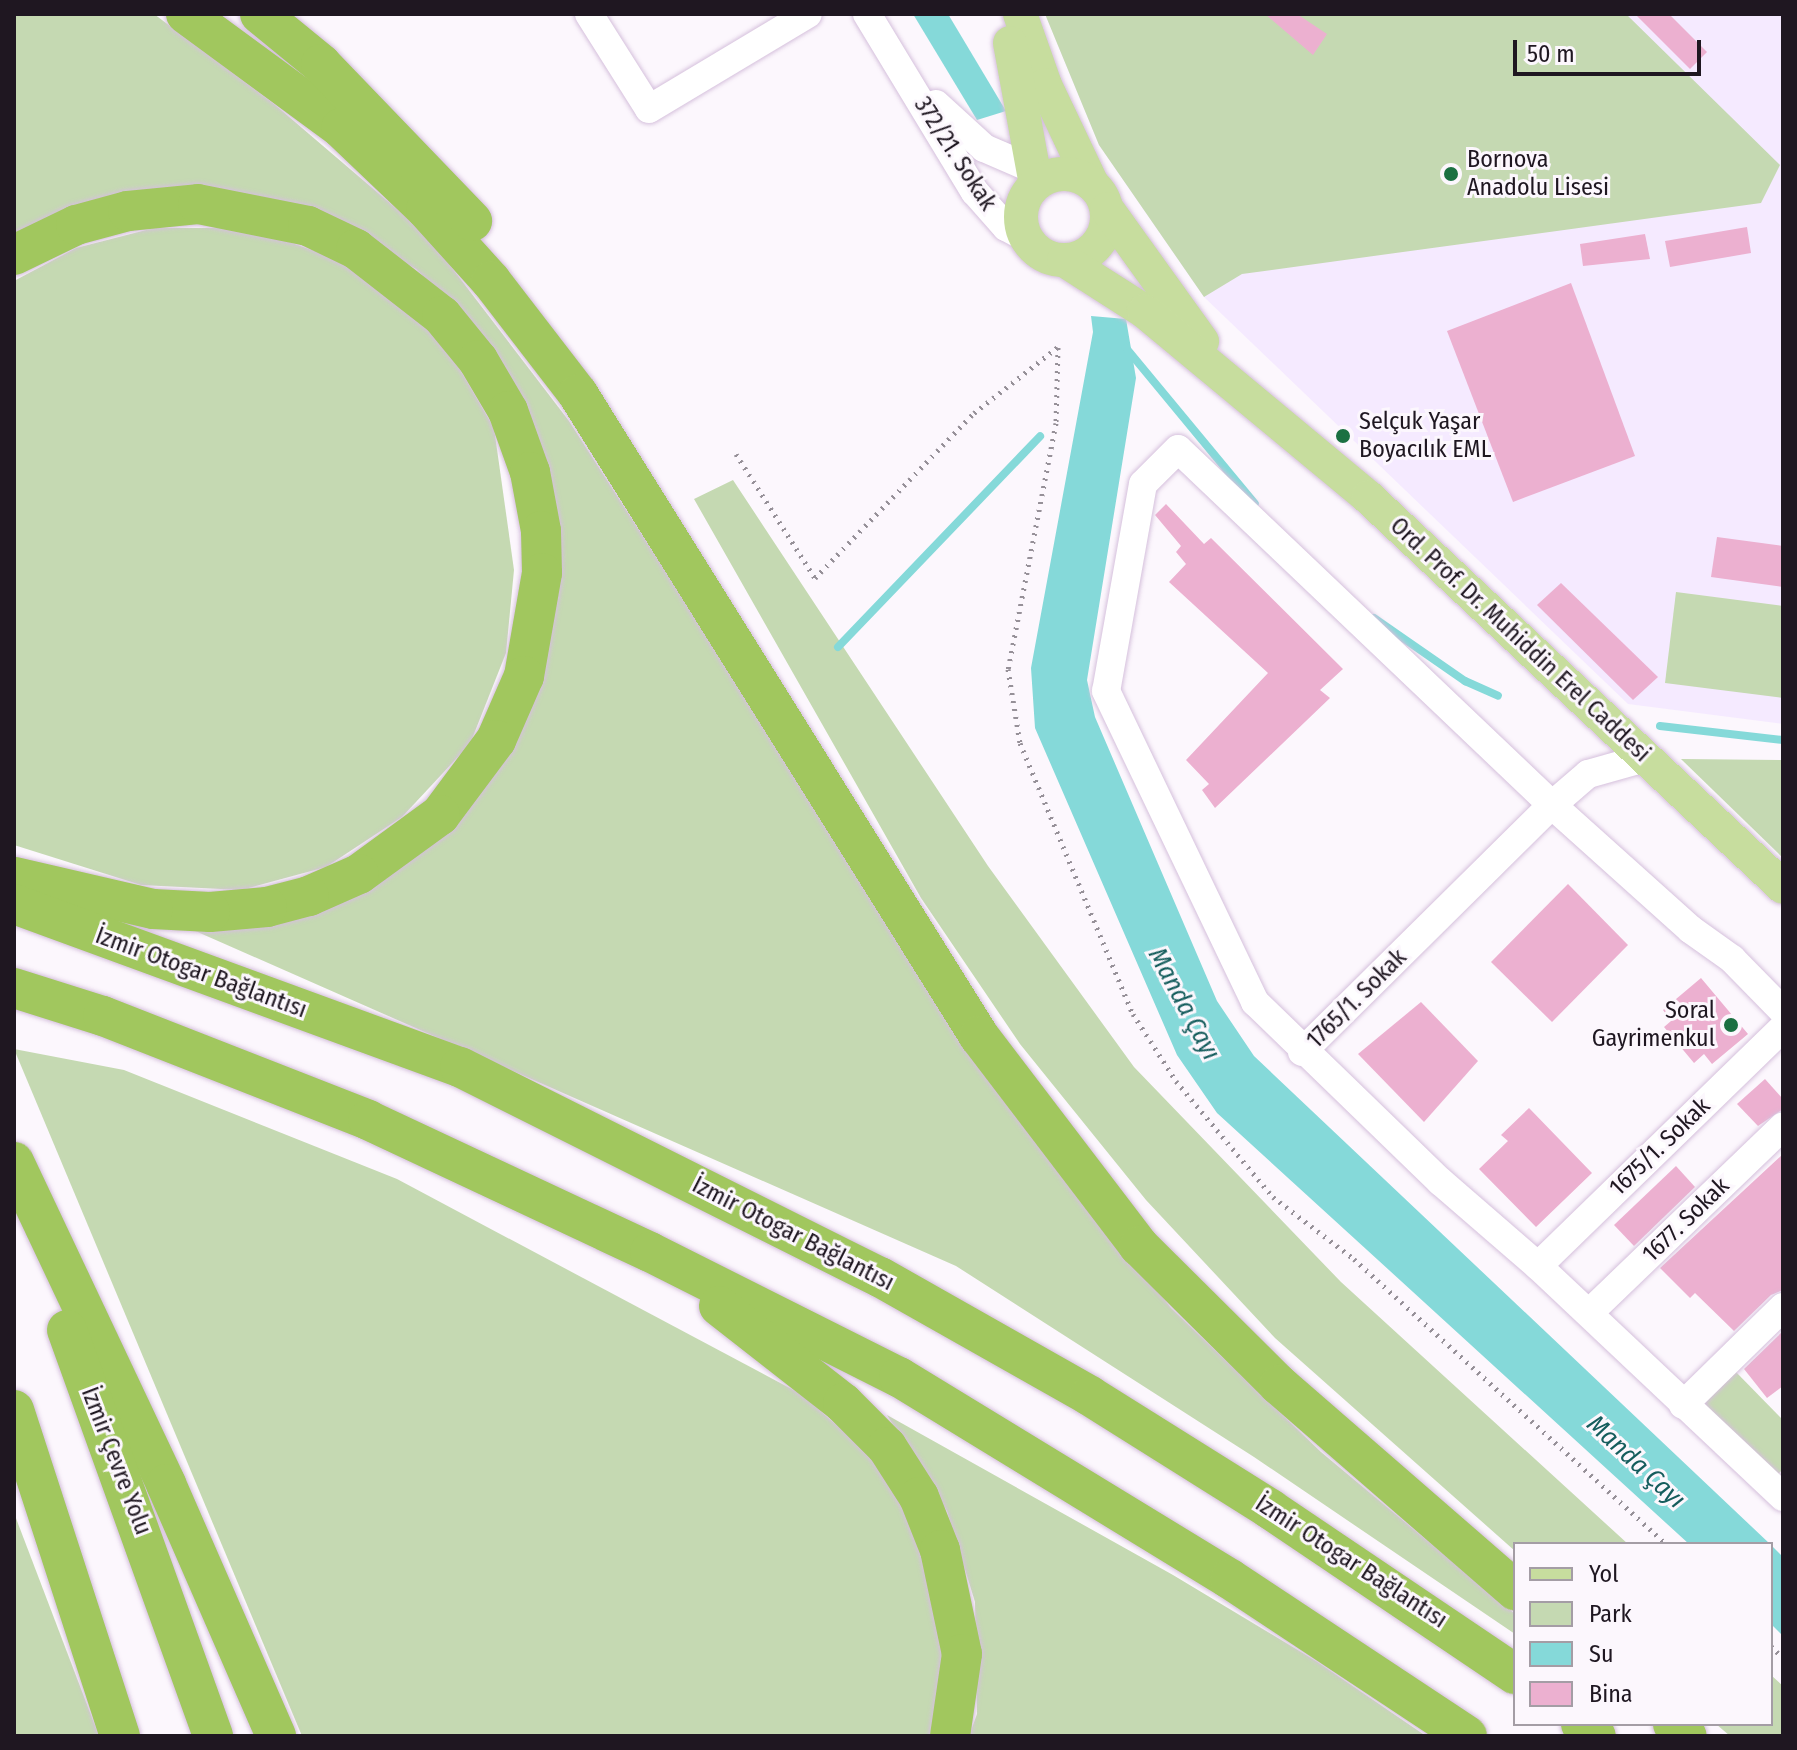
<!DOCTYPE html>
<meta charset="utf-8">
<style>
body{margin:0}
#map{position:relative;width:1797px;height:1750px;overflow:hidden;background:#fcf7fd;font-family:"Fira Sans Condensed",sans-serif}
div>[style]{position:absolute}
.education>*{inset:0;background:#f5eaff}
.green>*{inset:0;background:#c5d9b2}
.water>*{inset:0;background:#85d9d9}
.stream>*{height:8px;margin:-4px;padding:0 4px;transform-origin:4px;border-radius:4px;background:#85d9d9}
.building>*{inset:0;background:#ecb0d0}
.path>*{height:5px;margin-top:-2.5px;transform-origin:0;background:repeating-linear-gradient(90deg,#969098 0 2px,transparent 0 8px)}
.roads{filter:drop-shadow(0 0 2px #d5c0dc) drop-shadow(0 0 2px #d5c0dc)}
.minor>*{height:28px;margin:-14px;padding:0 14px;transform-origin:14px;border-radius:14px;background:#fff}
.major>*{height:34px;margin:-17px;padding:0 17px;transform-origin:17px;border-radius:17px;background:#c7dd9e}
.major>.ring{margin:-17px;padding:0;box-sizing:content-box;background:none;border:34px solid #c7dd9e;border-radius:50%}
.highway>*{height:40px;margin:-20px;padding:0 20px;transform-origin:20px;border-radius:20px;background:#a1c75e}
.dots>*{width:22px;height:22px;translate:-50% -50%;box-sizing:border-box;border:4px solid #fcf7fd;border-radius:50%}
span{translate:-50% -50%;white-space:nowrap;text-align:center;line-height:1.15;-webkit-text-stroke:6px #fcf7fd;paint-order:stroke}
.street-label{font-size:24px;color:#1f1721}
.poi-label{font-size:24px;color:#1f1721}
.left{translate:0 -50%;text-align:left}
.right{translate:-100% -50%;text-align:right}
.water-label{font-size:26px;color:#155d5d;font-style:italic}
.frame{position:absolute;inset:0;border:16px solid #1f1721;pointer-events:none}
.legend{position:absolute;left:1513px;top:1542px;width:260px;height:184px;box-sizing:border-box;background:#fcf7fd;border:2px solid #a49da5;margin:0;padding:10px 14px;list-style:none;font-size:24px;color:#1f1721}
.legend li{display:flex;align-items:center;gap:16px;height:40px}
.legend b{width:40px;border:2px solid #a49da5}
.scale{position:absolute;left:1513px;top:40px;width:188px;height:36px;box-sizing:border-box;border:4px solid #1f1721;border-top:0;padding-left:10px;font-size:24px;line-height:28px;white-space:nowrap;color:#1f1721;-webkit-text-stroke:6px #fcf7fd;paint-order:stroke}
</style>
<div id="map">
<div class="education">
<div style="clip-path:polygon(1045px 14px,1783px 14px,1783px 724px,1628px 704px,1204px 297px,1099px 145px)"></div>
</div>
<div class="green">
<div style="clip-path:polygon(14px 14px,154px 14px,274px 104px,426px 234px,569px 421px,1002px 1096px,1171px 1308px,1321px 1452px,1515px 1614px,1515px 1634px,1254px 1457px,956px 1266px,184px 926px,445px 829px,556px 553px,455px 308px,416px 269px,341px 225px,279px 205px,14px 240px)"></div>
<div style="clip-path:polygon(1045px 14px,1626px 14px,1780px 165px,1761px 203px,1242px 274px,1204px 297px,1099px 145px)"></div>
<div style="clip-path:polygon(154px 228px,236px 228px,283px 240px,332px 257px,396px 296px,451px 354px,494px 428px,514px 570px,506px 653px,470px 744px,402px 817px,326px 867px,241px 890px,141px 885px,14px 845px,14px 281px,76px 248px)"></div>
<div style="clip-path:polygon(733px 480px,988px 866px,1134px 1067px,1341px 1282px,1628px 1544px,1515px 1544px,1515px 1551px,1275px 1338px,1146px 1200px,1020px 1044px,921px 898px,694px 499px)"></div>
<div style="clip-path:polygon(1676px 592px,1783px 606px,1783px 698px,1665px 683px)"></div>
<div style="clip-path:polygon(1681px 759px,1783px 760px,1783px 858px)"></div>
<div style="clip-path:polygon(14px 1049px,124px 1070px,397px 1179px,801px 1394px,883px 1466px,916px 1526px,943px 1619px,942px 1693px,932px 1736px,302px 1736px)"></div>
<div style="clip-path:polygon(1734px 1370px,1783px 1420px,1783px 1469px,1773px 1480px,1699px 1409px)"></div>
<div style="clip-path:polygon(887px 1415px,1173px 1575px,1316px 1661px,1426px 1736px,969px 1736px,977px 1714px,975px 1602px,947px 1511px)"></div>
<div style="clip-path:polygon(14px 1513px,99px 1736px,14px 1736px)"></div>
<div style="clip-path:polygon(1771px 1675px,1783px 1686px,1783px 1736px,1730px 1736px,1716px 1724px,1771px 1724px)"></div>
</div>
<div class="water">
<div style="clip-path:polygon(913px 14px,948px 14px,1006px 111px,977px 120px)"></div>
<div style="clip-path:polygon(1091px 316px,1126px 319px,1136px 378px,1087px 680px,1095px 717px,1217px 1001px,1254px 1056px,1770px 1544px,1689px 1544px,1217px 1113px,1177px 1055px,1035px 728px,1031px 668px,1093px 332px)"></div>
<div style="clip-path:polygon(1771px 1545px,1783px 1557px,1783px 1636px,1771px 1624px)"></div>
</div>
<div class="stream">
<div style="left:1126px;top:348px;width:202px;rotate:50.4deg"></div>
<div style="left:1374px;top:618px;width:111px;rotate:34.7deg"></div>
<div style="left:1465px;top:681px;width:36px;rotate:24deg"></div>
<div style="left:838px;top:647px;width:292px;rotate:-46.2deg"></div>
<div style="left:1660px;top:726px;width:124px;rotate:6.5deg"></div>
</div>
<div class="building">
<div style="clip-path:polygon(1265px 14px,1297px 14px,1327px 34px,1313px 55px)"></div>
<div style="clip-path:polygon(1635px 14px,1669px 14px,1707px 52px,1690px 69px)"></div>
<div style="clip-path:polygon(1747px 227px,1751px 253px,1670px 267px,1665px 241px)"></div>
<div style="clip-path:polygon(1645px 234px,1650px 259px,1583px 266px,1580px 244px)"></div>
<div style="clip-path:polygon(1571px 283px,1635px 456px,1513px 502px,1447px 331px)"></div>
<div style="clip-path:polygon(1166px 504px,1204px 544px,1211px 538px,1343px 669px,1320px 690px,1330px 698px,1215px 808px,1202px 790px,1209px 784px,1186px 760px,1268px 673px,1169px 582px,1186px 564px,1176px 552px,1181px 546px,1155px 515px)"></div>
<div style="clip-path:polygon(1717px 537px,1783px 546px,1783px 587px,1711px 577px)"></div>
<div style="clip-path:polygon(1561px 583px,1658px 677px,1633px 700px,1537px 605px)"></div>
<div style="clip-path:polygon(1568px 884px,1628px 945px,1552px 1022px,1491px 962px)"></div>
<div style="clip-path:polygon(1701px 978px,1748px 1034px,1712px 1064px,1704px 1054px,1694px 1063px,1664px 1027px,1671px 1021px,1663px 1010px)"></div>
<div style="clip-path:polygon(1421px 1002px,1478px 1061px,1424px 1122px,1358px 1054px)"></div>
<div style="clip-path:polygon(1765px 1079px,1783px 1099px,1783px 1109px,1758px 1126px,1737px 1104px)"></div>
<div style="clip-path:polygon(1529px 1108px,1592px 1173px,1536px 1227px,1479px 1169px,1508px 1141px,1501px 1135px)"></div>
<div style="clip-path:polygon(1783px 1154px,1783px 1290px,1771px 1295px,1734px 1331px,1695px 1293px,1690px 1298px,1660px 1268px)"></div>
<div style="clip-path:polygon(1676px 1166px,1695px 1187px,1634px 1246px,1614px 1225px)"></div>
<div style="clip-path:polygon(1783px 1331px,1783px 1386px,1767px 1398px,1744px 1369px)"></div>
</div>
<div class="path">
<div style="left:736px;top:454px;width:147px;rotate:57.5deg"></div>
<div style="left:815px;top:578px;width:229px;rotate:-46.1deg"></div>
<div style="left:974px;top:413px;width:107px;rotate:-38.2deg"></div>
<div style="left:1058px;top:347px;width:76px;rotate:91.5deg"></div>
<div style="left:1056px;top:423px;width:251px;rotate:101deg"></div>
<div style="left:1008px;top:669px;width:75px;rotate:80.8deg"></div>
<div style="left:1020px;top:743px;width:294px;rotate:67.4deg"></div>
<div style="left:1133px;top:1014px;width:80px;rotate:57.3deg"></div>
<div style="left:1176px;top:1081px;width:151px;rotate:50.1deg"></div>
<div style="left:1273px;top:1197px;width:102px;rotate:37.4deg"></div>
<div style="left:1354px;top:1259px;width:423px;rotate:42.4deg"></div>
<div style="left:1771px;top:1646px;width:17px;rotate:45deg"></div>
</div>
<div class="roads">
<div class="minor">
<div style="left:589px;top:14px;width:112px;rotate:57.7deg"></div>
<div style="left:649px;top:109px;width:185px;rotate:-30.9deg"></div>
<div style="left:867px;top:14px;width:208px;rotate:58.8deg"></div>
<div style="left:975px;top:192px;width:47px;rotate:48.5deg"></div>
<div style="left:1006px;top:227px;width:24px;rotate:28deg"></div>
<div style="left:936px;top:104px;width:65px;rotate:42.5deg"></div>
<div style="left:984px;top:148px;width:71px;rotate:23.3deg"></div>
<div style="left:1645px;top:758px;width:59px;rotate:164.3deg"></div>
<div style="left:1588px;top:774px;width:48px;rotate:139.3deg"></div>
<div style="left:1552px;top:805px;width:516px;rotate:-136.41deg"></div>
<div style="left:1178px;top:449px;width:49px;rotate:135deg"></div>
<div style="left:1143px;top:484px;width:210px;rotate:100.1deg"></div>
<div style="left:1106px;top:691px;width:345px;rotate:64.4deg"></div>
<div style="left:1255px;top:1002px;width:259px;rotate:44.1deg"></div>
<div style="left:1441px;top:1182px;width:128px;rotate:40.9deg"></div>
<div style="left:1538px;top:1266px;width:337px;rotate:43.3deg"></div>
<div style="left:1302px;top:1052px;width:351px;rotate:-44.7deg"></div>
<div style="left:1552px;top:805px;width:186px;rotate:41.9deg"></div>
<div style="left:1690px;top:929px;width:52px;rotate:35.5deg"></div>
<div style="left:1732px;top:959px;width:73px;rotate:45.6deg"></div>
<div style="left:1538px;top:1266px;width:342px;rotate:-44.2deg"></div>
<div style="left:1589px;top:1313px;width:269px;rotate:-43.9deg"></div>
<div style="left:1683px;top:1405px;width:140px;rotate:-44.4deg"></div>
</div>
<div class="major">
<div style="left:1020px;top:14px;width:75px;rotate:70.6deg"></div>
<div style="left:1045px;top:85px;width:110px;rotate:64.6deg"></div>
<div style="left:1010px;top:43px;width:143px;rotate:79.6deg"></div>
<div class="ring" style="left:1021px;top:174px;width:52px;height:52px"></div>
<div style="left:1107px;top:209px;width:163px;rotate:54.3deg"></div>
<div style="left:1064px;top:260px;width:95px;rotate:32.5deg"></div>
<div style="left:1144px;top:311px;width:291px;rotate:39.7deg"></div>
<div style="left:1368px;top:497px;width:569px;rotate:43.22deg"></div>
</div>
<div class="highway">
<div style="left:186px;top:14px;width:192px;rotate:36.3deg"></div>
<div style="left:341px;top:128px;width:117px;rotate:43.6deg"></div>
<div style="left:426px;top:209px;width:97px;rotate:47.9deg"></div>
<div style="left:491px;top:281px;width:143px;rotate:52.4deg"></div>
<div style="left:578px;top:394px;width:757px;rotate:58.01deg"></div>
<div style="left:979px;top:1036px;width:264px;rotate:52.7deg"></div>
<div style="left:1139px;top:1246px;width:197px;rotate:44.8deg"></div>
<div style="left:1279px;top:1385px;width:313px;rotate:41deg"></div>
<div style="left:260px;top:14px;width:79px;rotate:39.3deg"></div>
<div style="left:321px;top:64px;width:218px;rotate:46.1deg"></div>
<div style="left:14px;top:255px;width:69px;rotate:-25.8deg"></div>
<div style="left:76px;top:225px;width:54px;rotate:-15.1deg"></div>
<div style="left:128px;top:211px;width:70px;rotate:-5.7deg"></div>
<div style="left:198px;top:204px;width:112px;rotate:11.3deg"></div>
<div style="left:308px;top:226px;width:53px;rotate:25.6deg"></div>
<div style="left:356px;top:249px;width:109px;rotate:37.9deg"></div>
<div style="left:442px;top:316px;width:57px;rotate:50.7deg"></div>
<div style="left:478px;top:360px;width:59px;rotate:59.5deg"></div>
<div style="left:508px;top:411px;width:65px;rotate:70.2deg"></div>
<div style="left:530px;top:472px;width:60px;rotate:79.4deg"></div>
<div style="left:541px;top:531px;width:42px;rotate:88.6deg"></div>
<div style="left:542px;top:573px;width:105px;rotate:99.9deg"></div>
<div style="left:524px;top:676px;width:70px;rotate:113.6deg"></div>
<div style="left:496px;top:740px;width:94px;rotate:126.7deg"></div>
<div style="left:440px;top:815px;width:100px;rotate:143.9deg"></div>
<div style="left:359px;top:874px;width:55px;rotate:156.3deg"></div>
<div style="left:309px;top:896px;width:43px;rotate:165.3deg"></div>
<div style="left:267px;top:907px;width:57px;rotate:175deg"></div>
<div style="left:210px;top:912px;width:57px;rotate:-177deg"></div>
<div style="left:153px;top:909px;width:143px;rotate:-167deg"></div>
<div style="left:14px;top:904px;width:475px;rotate:20.1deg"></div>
<div style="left:460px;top:1067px;width:470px;rotate:26.6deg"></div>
<div style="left:880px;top:1277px;width:241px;rotate:29.5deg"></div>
<div style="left:1090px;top:1396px;width:213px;rotate:32.1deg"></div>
<div style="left:1270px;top:1509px;width:295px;rotate:34deg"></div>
<div style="left:14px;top:988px;width:93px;rotate:17.5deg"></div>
<div style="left:103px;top:1016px;width:285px;rotate:21.4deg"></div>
<div style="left:368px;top:1120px;width:311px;rotate:25.1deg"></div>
<div style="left:650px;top:1252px;width:279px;rotate:26.7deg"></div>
<div style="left:899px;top:1377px;width:388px;rotate:31.4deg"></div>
<div style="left:1230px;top:1579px;width:284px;rotate:33.5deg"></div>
<div style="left:14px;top:1162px;width:356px;rotate:64.7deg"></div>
<div style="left:166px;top:1484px;width:275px;rotate:66.4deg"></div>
<div style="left:719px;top:1306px;width:157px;rotate:38deg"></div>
<div style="left:843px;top:1403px;width:62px;rotate:45deg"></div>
<div style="left:887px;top:1447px;width:59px;rotate:57.4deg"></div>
<div style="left:919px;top:1497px;width:57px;rotate:68.4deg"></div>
<div style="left:940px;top:1550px;width:106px;rotate:78.1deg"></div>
<div style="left:962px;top:1654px;width:83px;rotate:98.3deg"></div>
<div style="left:67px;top:1330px;width:431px;rotate:70.2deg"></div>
<div style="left:14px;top:1410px;width:343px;rotate:72deg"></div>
<div style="left:1581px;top:1724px;width:19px;rotate:39deg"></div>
<div style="left:1673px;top:1724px;width:18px;rotate:41deg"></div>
</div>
</div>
<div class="dots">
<div style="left:1451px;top:174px;background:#1b7042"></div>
<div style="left:1343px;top:436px;background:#1b7042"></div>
<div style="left:1731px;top:1025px;background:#1b7042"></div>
</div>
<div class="street-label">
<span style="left:955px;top:154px;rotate:57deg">372/21. Sokak</span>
<span style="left:1520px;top:640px;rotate:43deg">Ord. Prof. Dr. Muhiddin Erel Caddesi</span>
<span style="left:201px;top:973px;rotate:20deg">İzmir Otogar Bağlantısı</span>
<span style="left:1357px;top:999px;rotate:-45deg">1765/1. Sokak</span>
<span style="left:1660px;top:1147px;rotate:-44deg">1675/1. Sokak</span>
<span style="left:1686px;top:1220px;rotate:-44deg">1677. Sokak</span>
<span style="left:793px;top:1234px;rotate:27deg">İzmir Otogar Bağlantısı</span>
<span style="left:116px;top:1461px;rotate:69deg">İzmir Çevre Yolu</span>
<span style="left:1351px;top:1562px;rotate:33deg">İzmir Otogar Bağlantısı</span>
</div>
<div class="poi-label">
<span class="left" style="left:1467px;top:174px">Bornova<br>Anadolu Lisesi</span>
<span class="left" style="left:1359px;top:436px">Selçuk Yaşar<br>Boyacılık EML</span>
<span class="right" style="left:1715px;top:1025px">Soral<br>Gayrimenkul</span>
</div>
<div class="water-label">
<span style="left:1184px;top:1004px;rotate:62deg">Manda Çayı</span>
<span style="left:1636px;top:1462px;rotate:43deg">Manda Çayı</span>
</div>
<div class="frame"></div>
<ul class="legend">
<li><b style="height:10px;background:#c7dd9e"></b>Yol</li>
<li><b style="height:22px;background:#c5d9b2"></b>Park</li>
<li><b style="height:22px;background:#85d9d9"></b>Su</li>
<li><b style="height:22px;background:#ecb0d0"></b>Bina</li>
</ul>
<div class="scale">50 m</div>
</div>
